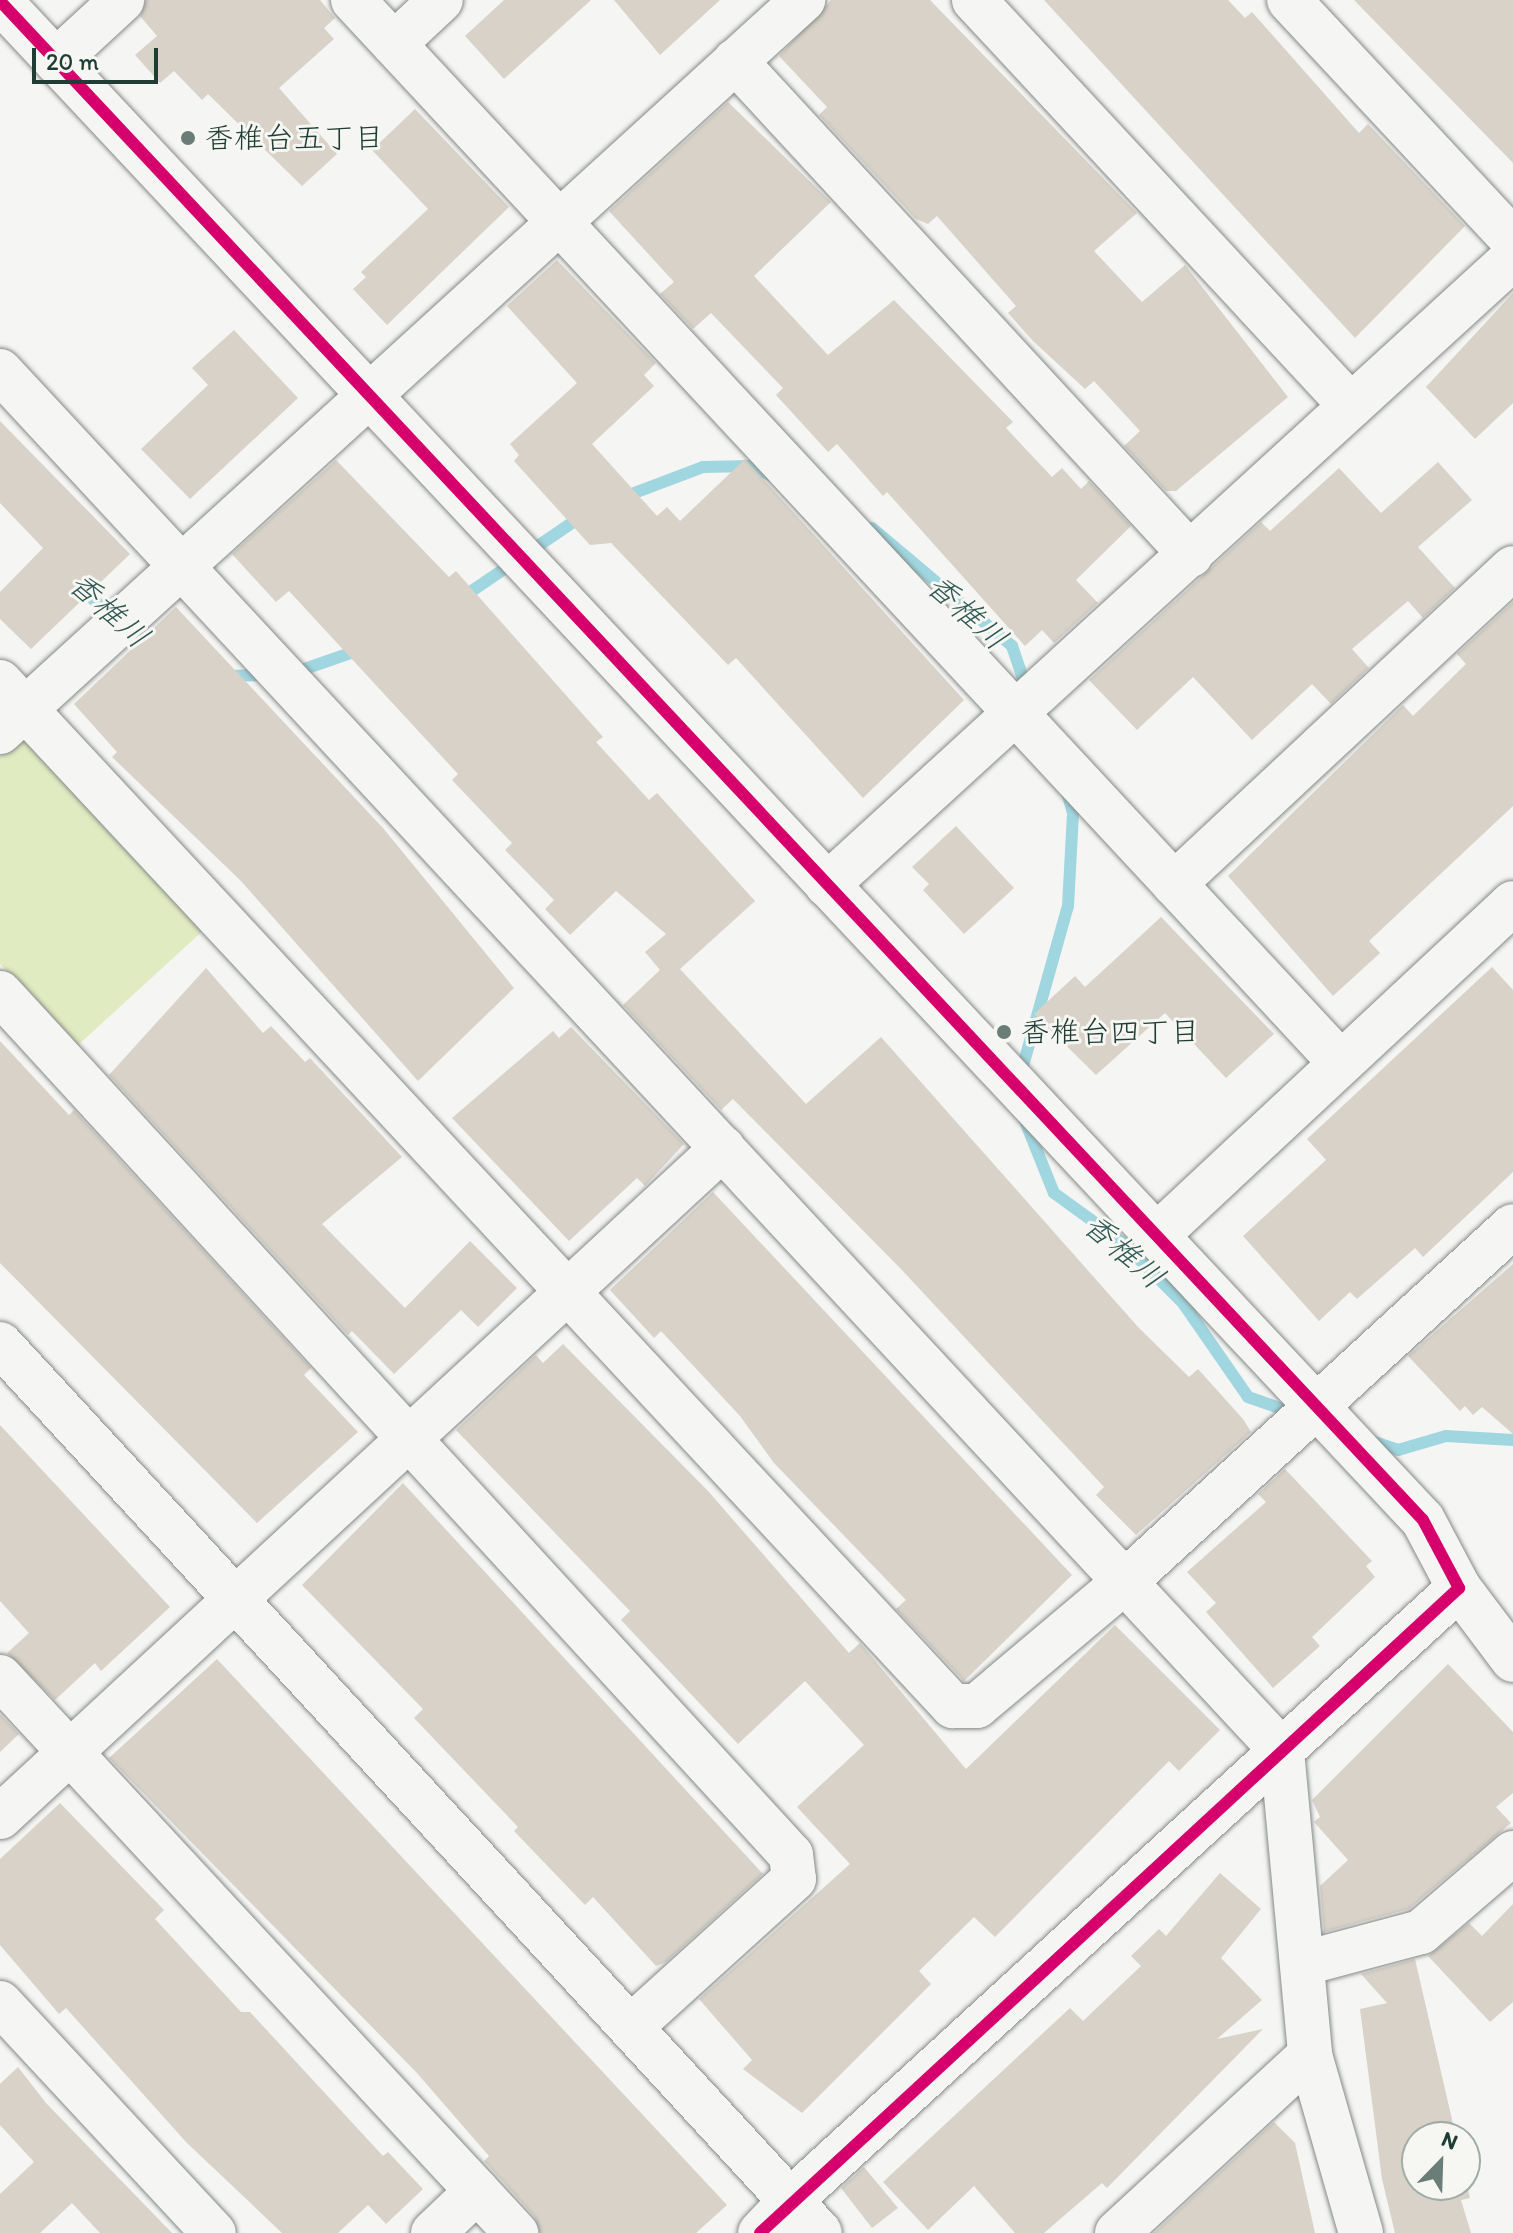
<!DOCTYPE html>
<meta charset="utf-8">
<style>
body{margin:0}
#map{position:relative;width:1513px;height:2233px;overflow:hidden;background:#f5f5f3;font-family:Itim,"Klee One",sans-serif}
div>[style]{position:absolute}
.green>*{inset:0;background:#e0ebc1}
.stream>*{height:12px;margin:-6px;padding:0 6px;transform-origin:6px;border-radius:6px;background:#9fd6df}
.building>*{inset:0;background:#d8d2c8}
.roads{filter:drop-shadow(0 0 2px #858a88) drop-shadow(0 0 2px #858a88)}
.minor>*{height:44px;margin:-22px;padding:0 22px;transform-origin:22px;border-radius:22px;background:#f5f5f3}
.tertiary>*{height:44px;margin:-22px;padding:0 22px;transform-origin:22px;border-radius:22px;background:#f5f5f3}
.cycleway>*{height:12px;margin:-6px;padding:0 6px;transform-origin:6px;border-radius:6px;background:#d6006c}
.dots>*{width:22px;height:22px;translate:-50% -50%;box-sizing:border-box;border:4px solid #f6f6f2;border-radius:50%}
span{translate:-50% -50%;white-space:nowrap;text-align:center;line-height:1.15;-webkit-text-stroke:6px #f6f6f2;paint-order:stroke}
.poi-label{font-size:30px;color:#1f3d34}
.left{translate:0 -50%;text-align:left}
.water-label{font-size:32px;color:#315955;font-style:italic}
.north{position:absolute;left:1401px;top:2121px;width:80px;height:80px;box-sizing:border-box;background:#f6f6f2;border:2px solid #a0aca6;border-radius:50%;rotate:23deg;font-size:22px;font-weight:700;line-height:32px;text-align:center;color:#1f3d34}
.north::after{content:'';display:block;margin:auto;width:28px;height:36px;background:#6a7d77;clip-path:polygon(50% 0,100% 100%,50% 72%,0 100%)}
.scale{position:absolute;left:32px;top:48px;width:126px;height:36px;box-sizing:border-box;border:4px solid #1f3d34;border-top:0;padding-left:10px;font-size:24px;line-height:28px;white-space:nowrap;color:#1f3d34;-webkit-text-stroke:6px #f6f6f2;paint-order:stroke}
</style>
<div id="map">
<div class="green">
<div style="clip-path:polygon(26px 733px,206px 928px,76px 1047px,0 964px,0 757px)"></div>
</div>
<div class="stream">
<div style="left:621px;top:498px;width:88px;rotate:-20.7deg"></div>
<div style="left:703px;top:467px;width:48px;rotate:-1.2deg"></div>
<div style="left:751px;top:466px;width:25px;rotate:26deg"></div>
<div style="left:872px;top:528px;width:183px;rotate:40.1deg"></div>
<div style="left:1012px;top:646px;width:46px;rotate:71.2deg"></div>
<div style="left:78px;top:586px;width:97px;rotate:41.2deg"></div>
<div style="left:460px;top:599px;width:148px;rotate:-34.2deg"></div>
<div style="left:293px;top:673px;width:73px;rotate:-19.2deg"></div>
<div style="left:225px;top:676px;width:42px;rotate:-1.4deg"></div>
<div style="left:1021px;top:1073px;width:173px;rotate:-74.3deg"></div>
<div style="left:1068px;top:906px;width:93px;rotate:-86.9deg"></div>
<div style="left:1073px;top:813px;width:22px;rotate:-106deg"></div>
<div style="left:1021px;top:1111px;width:88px;rotate:68.1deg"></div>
<div style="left:1054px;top:1193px;width:85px;rotate:35.9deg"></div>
<div style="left:1123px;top:1243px;width:85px;rotate:45deg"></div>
<div style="left:1183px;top:1303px;width:114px;rotate:55.3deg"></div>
<div style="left:1248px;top:1397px;width:49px;rotate:19.2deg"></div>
<div style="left:1368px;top:1440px;width:32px;rotate:18deg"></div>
<div style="left:1398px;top:1450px;width:50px;rotate:-16.3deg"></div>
<div style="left:1446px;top:1436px;width:67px;rotate:3.4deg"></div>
</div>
<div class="building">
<div style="clip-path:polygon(146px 0,320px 0,335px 18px,324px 28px,334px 39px,279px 88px,337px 154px,302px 186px,208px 94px,202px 100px,174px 71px,160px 83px,135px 55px,157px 36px,140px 16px)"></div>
<div style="clip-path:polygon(504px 0,591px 0,504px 79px,465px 36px)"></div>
<div style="clip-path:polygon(614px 0,720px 0,660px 55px)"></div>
<div style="clip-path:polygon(831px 0,930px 0,1137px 213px,1094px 251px,1142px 302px,1185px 265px,1288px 397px,1176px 491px,1166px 491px,1124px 446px,1140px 431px,1094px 381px,1085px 389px,1033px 341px,1008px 313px,1016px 306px,937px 216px,928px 224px,916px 219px,819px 115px,827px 107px,779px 56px)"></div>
<div style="clip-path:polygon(1044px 0,1228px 0,1245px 18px,1252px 12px,1359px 133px,1368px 124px,1465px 226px,1355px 338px)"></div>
<div style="clip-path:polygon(1354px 0,1513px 0,1513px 163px)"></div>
<div style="clip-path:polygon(728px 102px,831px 202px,754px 276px,828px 355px,894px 300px,1013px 422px,1006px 428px,1052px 477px,1062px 468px,1081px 489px,1089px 481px,1131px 526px,1076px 580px,1098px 603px,1054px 643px,1042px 630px,1025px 646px,887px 492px,883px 496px,837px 444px,828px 452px,776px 395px,783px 388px,711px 313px,693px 329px,660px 294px,674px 282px,609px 211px)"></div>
<div style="clip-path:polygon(415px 109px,509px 207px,387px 325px,353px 289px,366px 277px,361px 272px,428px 209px,372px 150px)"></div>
<div style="clip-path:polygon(557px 260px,656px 363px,644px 375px,654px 386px,592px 444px,657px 516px,667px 507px,680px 521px,745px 459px,964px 700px,863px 798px,736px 658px,728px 665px,611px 543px,590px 545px,514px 461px,519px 455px,510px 444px,577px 383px,507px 306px)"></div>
<div style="clip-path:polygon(1513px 293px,1513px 403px,1475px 439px,1426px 387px)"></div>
<div style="clip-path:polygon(234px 330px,298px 398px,190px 499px,141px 449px,208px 385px,192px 368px)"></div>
<div style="clip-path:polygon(0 421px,130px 554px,31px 649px,0 619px,0 592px,43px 548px,0 503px)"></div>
<div style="clip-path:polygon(336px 460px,449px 577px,456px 571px,603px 737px,596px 742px,649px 800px,657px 793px,755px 901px,680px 969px,806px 1104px,881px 1037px,1138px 1327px,1189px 1377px,1198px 1369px,1243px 1419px,1251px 1432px,1136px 1535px,1096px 1495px,1104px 1487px,900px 1268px,733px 1099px,721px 1110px,623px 1005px,660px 970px,645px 952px,666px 934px,616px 891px,570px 935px,545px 909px,554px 900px,505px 850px,512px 843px,452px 780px,458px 774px,289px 591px,276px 602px,232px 554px)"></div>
<div style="clip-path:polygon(1438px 462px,1472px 500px,1418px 547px,1455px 588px,1423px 618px,1408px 601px,1352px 649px,1369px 668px,1331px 704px,1312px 684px,1252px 740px,1193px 677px,1137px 730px,1089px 680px,1261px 522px,1270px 531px,1339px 468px,1381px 513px)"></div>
<div style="clip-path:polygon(1513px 602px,1513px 806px,1369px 941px,1380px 953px,1333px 996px,1228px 876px,1403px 705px,1413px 716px,1466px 664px,1457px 654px)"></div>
<div style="clip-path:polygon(176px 607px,383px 828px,514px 988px,418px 1081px,241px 881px,112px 757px,117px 752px,74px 704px)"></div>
<div style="clip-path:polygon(956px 826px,1014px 888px,964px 934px,923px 890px,929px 884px,912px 867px)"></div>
<div style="clip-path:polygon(1161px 917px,1274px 1034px,1226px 1078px,1165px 1013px,1096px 1075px,1034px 1014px,1075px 976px,1085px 987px)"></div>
<div style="clip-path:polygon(1492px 967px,1513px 990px,1513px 1172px,1423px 1257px,1415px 1248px,1357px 1299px,1350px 1292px,1319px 1321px,1243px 1236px,1326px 1160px,1307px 1139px)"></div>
<div style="clip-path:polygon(206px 968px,263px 1033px,271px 1026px,305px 1062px,310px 1058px,402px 1157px,322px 1224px,405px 1308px,470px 1241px,517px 1288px,478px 1327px,461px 1310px,394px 1374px,352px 1331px,348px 1335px,109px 1075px)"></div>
<div style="clip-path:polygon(571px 1027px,684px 1144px,645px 1186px,637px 1178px,569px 1241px,452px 1118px,553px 1031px,559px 1038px)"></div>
<div style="clip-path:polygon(0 1041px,69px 1115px,74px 1110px,311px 1368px,304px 1375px,358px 1432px,257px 1523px,0 1263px)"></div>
<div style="clip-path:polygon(713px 1192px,1072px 1575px,964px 1681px,896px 1609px,906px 1600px,774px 1463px,740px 1416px,661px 1331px,654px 1338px,610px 1290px)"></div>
<div style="clip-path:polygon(1513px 1264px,1513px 1434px,1482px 1407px,1473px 1415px,1465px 1406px,1460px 1411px,1408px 1356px)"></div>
<div style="clip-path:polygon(563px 1344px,708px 1491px,849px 1653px,860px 1643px,966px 1769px,1115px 1625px,1220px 1730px,1179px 1771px,1169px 1761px,995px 1937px,974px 1917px,919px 1971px,931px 1984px,802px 2113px,743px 2069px,752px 2060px,699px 1999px,850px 1864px,797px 1807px,864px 1745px,805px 1681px,738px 1744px,621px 1620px,630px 1611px,456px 1430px,536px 1355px,543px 1363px)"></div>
<div style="clip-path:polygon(0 1425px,170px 1607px,101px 1671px,95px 1663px,55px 1700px,7px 1653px,29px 1633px,0 1601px)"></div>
<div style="clip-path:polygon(1285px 1469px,1372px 1561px,1366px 1566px,1375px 1577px,1312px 1637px,1320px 1646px,1273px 1688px,1206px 1612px,1216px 1603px,1187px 1572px,1266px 1502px,1258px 1494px)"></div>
<div style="clip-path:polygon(403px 1483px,763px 1874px,666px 1962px,656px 1966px,593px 1897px,585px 1905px,514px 1831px,518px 1827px,414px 1718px,423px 1709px,302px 1585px)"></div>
<div style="clip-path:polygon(217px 1659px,727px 2205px,696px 2233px,540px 2233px,534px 2216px,484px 2161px,489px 2156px,416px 2072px,109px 1758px)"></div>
<div style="clip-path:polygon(1448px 1664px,1513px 1732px,1513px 1793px,1496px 1807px,1511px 1823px,1409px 1909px,1324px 1932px,1320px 1886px,1348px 1860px,1314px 1822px,1320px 1817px,1312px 1800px)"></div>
<div style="clip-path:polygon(0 1714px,19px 1734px,0 1752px)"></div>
<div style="clip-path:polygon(60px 1803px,164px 1910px,155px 1919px,241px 2012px,250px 2012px,383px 2156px,388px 2152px,423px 2189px,386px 2224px,368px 2205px,338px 2233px,282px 2233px,186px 2142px,66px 2008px,59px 2014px,0 1945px,0 1859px)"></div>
<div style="clip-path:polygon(1220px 1873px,1261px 1909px,1221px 1958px,1262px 2000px,1217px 2039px,1263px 2029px,1107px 2188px,1102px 2183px,1044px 2233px,1015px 2233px,974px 2186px,928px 2230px,883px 2182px,1070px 2008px,1083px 2021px,1141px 1966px,1131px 1956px,1159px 1929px,1166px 1936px)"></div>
<div style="clip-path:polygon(1513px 1904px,1513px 2002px,1490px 2022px,1428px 1956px,1469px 1923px,1482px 1936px)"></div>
<div style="clip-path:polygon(1415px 1959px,1456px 2137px,1417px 2137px,1417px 2185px,1465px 2185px,1465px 2177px,1470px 2198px,1461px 2200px,1471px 2233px,1395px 2233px,1382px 2179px,1360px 2009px,1387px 2003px,1361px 1974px)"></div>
<div style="clip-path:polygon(18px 2067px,46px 2103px,172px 2233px,100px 2233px,72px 2203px,40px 2233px,0 2233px,0 2194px,34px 2162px,0 2125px,0 2084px)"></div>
<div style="clip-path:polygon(1274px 2122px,1295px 2143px,1315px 2233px,1154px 2233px)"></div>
<div style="clip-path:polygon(864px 2167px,898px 2208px,872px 2228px,841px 2188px)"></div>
</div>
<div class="roads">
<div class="minor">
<div style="left:353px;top:0;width:1448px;rotate:47.1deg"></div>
<div style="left:974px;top:0;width:554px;rotate:47.12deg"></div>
<div style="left:1289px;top:0;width:328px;rotate:47deg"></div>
<div style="left:394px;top:44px;width:64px;rotate:-43.1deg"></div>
<div style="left:56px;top:61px;width:90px;rotate:-42.7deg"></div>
<div style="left:735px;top:61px;width:672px;rotate:47.29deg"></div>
<div style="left:0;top:371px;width:1884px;rotate:47.11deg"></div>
<div style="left:1282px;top:1751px;width:305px;rotate:84.7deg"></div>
<div style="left:1310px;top:2055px;width:185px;rotate:74deg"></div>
<div style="left:0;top:682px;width:1399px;rotate:47.06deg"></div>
<div style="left:953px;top:1706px;width:24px"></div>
<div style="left:977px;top:1706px;width:197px;rotate:-40.1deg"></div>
<div style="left:1128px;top:1579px;width:522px;rotate:-42.52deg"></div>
<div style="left:0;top:732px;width:1087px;rotate:-42.35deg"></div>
<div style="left:1174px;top:884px;width:463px;rotate:-43deg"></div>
<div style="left:827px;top:885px;width:929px;rotate:-42.43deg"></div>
<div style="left:0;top:993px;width:1170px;rotate:47.46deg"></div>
<div style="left:791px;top:1855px;width:24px;rotate:83deg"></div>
<div style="left:794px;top:1879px;width:220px;rotate:137.8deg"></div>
<div style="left:1459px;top:1588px;width:90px;rotate:53.1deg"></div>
<div style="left:0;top:1677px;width:759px;rotate:47.14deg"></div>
<div style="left:0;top:1817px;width:985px;rotate:-42.78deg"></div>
<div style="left:1305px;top:1963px;width:120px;rotate:-15deg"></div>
<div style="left:1421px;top:1932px;width:121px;rotate:-40.7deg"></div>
<div style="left:0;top:2003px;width:314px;rotate:47.1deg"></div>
<div style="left:433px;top:2233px;width:61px;rotate:-43.7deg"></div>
<div style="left:760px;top:2233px;width:47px;rotate:-46.7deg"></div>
<div style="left:1117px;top:2233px;width:263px;rotate:-42.7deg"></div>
</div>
<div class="tertiary">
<div style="left:0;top:1px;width:2081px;rotate:46.87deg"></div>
<div style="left:1423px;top:1520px;width:77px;rotate:62.1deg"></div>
<div style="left:1459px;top:1588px;width:905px;rotate:137.51deg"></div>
<div style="left:1156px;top:1236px;width:488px;rotate:-43deg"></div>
<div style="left:0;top:1344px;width:1209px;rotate:47.31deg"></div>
</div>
</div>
<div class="cycleway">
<div style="left:0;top:1px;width:2081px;rotate:46.87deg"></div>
<div style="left:1423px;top:1520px;width:77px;rotate:62.1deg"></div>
<div style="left:1459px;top:1588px;width:951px;rotate:137.3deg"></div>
</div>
<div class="dots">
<div style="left:188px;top:138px;background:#6a7d77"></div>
<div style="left:1004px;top:1032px;background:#6a7d77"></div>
</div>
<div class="poi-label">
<span class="left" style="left:204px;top:138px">香椎台五丁目</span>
<span class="left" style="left:1020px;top:1032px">香椎台四丁目</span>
</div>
<div class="water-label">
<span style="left:109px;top:610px;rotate:42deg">香椎川</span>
<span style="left:967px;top:612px;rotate:42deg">香椎川</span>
<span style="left:1124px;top:1251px;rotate:41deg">香椎川</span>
</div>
<div class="north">N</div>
<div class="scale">20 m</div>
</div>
